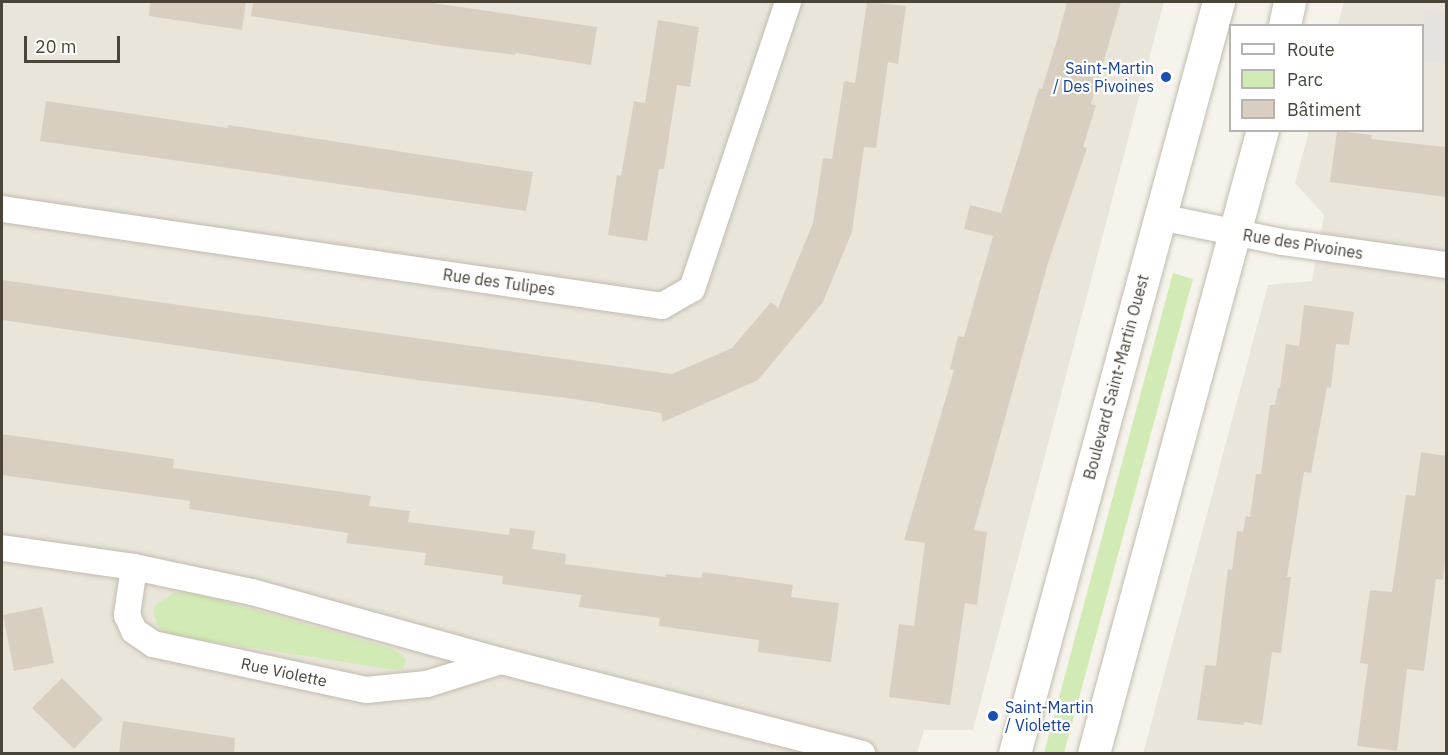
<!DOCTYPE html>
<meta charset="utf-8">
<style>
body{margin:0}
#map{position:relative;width:1448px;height:755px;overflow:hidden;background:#f6f3ec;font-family:"IBM Plex Sans",sans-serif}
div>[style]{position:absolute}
.residential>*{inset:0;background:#eae5da}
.green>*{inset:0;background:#d2eab5}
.parking>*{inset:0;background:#e5e3e0}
.building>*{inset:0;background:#d8cfc1}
.roads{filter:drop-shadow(0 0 2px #c2bbae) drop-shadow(0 0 2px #c2bbae)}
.minor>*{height:26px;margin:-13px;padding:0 13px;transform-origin:13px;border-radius:13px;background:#fff}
.tertiary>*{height:32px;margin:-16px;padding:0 16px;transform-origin:16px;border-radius:16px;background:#fff}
.dots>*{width:16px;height:16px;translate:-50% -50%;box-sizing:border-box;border:3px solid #fff;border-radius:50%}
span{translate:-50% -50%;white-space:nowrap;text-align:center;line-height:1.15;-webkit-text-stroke:4.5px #fff;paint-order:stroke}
.transit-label{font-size:16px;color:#164399}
.right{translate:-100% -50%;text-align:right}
.left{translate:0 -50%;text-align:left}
.street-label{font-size:16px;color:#4b4439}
.frame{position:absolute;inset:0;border:3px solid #4b4439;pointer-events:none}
.legend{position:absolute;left:1229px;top:24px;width:195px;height:108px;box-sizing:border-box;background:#fff;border:2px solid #b7b4b0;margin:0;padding:8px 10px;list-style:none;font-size:18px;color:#4b4439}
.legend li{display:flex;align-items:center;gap:12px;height:30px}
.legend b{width:30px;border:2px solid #b7b4b0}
.scale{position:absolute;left:24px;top:36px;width:96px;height:27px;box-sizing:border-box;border:3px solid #4b4439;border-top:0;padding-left:8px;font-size:18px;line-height:21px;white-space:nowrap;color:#4b4439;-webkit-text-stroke:4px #fff;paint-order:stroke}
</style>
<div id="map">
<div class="residential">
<div style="clip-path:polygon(2px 2px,1164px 2px,973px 730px,924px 730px,917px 754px,2px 753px)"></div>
<div style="clip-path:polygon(1344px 2px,1446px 2px,1446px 753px,1143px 754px,1268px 285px,1312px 281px,1324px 215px,1295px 183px,1309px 131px,1422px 130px,1422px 26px,1338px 25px)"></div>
</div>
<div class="green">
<div style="clip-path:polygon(1173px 273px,1193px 279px,1064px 753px,1044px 753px)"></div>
<div style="clip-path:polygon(187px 591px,390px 648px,403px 655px,406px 661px,403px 668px,396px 670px,169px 635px,158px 626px,154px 615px,155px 605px,174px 593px)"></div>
</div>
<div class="parking">
<div style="clip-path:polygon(1424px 10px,1446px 13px,1446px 64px,1423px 61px)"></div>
</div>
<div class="building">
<div style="clip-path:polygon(150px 2px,246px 2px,242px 30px,149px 16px)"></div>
<div style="clip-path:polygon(253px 2px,426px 2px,597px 27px,591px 65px,516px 53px,515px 55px,444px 46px,251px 16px)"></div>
<div style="clip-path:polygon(867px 2px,906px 6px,898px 64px,888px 62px,876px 148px,864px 147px,852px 232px,823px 302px,758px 380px,663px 422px,661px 413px,574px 399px,417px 380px,2px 320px,2px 280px,672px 374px,732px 348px,771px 302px,778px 308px,813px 223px,823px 158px,832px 159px,844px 81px,855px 83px)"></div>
<div style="clip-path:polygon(1067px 2px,1121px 2px,1091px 104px,1096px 105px,1083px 147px,1087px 148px,1048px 263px,974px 530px,987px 532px,977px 605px,965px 603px,950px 705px,889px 697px,899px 624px,914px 626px,925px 543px,904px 540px,954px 370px,950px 369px,958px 336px,964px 337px,993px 236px,964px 229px,970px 205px,1001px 213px,1039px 88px,1042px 89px,1057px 40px)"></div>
<div style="clip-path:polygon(658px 20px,699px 27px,690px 87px,677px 85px,664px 169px,659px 169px,647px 241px,608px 235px,617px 175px,621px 176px,634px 101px,645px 103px)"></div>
<div style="clip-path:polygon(46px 101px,228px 128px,228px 125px,533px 172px,526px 211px,40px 141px)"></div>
<div style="clip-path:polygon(1337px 131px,1372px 135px,1371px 139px,1446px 147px,1446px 197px,1330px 182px)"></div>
<div style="clip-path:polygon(1304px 305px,1354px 312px,1349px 345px,1336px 344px,1331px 388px,1327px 387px,1311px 473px,1304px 472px,1287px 577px,1291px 577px,1281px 653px,1272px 652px,1262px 725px,1244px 722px,1244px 725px,1197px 720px,1205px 665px,1216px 666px,1228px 569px,1232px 570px,1237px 531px,1243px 532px,1246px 516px,1250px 517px,1256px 474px,1261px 474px,1270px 405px,1275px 405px,1278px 388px,1280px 388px,1286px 344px,1299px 346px)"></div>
<div style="clip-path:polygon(2px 434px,174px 459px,173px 468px,371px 496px,369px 506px,410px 511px,408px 522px,509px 535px,510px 528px,535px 531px,532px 549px,566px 554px,565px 564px,666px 577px,666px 574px,701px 578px,703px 572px,793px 585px,791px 597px,839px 603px,831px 662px,758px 652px,759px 640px,659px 626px,660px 618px,579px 607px,581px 595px,502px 584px,503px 576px,424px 565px,426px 553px,346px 543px,348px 533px,189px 509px,190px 501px,2px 475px)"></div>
<div style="clip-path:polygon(1421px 452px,1446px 456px,1446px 553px,1443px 580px,1436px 579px,1424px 671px,1407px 669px,1397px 751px,1357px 746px,1368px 664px,1360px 663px,1370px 590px,1392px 592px,1406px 495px,1415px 496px)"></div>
<div style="clip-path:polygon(42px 607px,54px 663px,14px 671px,3px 615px)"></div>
<div style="clip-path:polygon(62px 678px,103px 719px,74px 749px,32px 708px)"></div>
<div style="clip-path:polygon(123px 721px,235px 738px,234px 753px,119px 753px)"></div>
</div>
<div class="roads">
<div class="minor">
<div style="left:2px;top:209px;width:667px;rotate:8.36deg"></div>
<div style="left:662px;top:306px;width:34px;rotate:-30deg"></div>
<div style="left:692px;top:289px;width:303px;rotate:-71.5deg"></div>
<div style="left:1160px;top:217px;width:125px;rotate:11.6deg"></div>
<div style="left:1282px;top:242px;width:166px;rotate:8deg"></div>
<div style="left:2px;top:548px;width:133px;rotate:8.2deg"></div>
<div style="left:134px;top:567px;width:121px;rotate:12deg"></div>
<div style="left:252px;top:592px;width:258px;rotate:15.5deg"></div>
<div style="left:501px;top:661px;width:373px;rotate:14.4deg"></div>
<div style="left:134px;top:567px;width:49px;rotate:98.3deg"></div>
<div style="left:127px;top:615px;width:17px;rotate:66deg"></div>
<div style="left:134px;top:631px;width:23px;rotate:34deg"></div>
<div style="left:153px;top:644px;width:218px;rotate:12.2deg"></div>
<div style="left:366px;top:690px;width:61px;rotate:-5.6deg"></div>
<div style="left:427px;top:684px;width:77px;rotate:-17.3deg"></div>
</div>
<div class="tertiary">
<div style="left:1285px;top:26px;width:25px;rotate:-78deg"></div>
<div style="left:1015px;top:754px;width:779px;rotate:-74.82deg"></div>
<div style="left:1094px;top:754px;width:646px;rotate:-74.85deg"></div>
</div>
</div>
<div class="dots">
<div style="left:1166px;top:77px;background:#1a4fb4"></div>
<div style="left:993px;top:716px;background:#1a4fb4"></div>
</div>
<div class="transit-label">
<span class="right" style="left:1154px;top:77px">Saint-Martin<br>/ Des Pivoines</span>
<span class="left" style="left:1005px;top:716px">Saint-Martin<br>/ Violette</span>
</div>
<div class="street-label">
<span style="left:1303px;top:244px;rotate:9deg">Rue des Pivoines</span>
<span style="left:499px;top:282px;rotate:8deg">Rue des Tulipes</span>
<span style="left:1116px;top:377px;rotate:-75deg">Boulevard Saint-Martin Ouest</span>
<span style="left:284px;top:672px;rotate:12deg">Rue Violette</span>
</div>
<div class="frame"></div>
<ul class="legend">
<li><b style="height:8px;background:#fff"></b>Route</li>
<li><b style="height:16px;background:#d2eab5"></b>Parc</li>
<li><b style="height:16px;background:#d8cfc1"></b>Bâtiment</li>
</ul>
<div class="scale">20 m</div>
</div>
